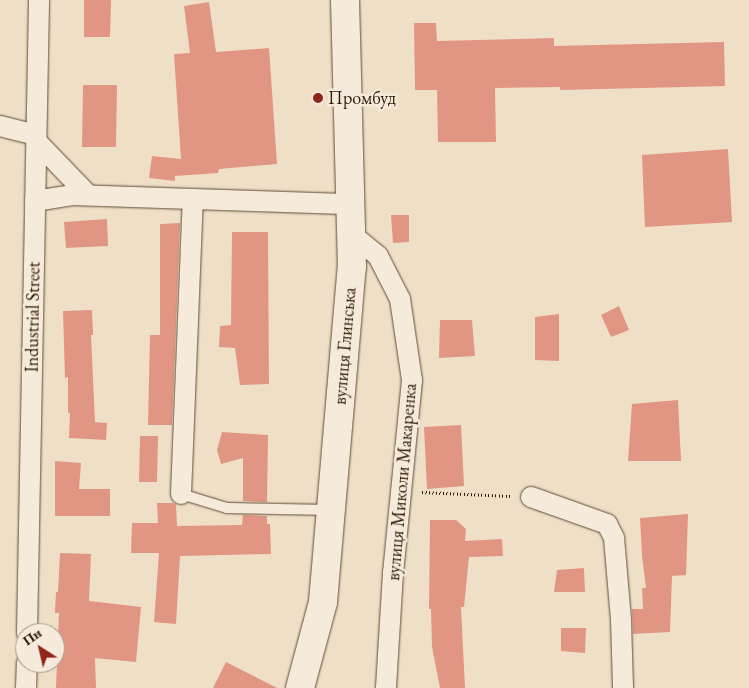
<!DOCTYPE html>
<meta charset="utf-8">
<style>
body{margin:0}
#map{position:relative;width:749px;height:688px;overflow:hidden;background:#f0dfc7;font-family:"EB Garamond",serif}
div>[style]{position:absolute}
.building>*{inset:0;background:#e19684}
.path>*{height:3px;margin-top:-1.5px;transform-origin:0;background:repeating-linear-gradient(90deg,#2f1b06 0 1px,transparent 0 3.5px)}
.roads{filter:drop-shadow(0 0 1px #5f4c36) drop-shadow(0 0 1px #5f4c36)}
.service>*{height:10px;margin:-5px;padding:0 5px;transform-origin:5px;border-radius:5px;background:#f5eadb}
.minor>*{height:20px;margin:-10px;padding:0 10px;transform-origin:10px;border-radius:10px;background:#f5eadb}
.secondary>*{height:28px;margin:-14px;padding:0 14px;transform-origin:14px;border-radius:14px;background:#f5eadb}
.dots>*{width:14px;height:14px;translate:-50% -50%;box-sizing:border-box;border:2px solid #f5eadb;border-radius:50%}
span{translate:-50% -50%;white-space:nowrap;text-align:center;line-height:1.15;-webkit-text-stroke:5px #f5eadb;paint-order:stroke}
.poi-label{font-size:18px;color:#2f1b06}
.left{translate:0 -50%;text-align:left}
.street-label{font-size:18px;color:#2f1b06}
.north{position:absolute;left:15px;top:623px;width:50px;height:50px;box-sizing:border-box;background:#f5eadb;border:1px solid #a69786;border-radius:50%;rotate:325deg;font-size:14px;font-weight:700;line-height:20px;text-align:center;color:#2f1b06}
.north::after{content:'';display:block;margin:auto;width:18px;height:22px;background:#8f2418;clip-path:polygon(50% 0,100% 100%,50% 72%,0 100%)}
</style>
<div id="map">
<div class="building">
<div style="clip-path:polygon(84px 0,111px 0,110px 37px,84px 37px)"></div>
<div style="clip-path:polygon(209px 2px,216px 52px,269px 48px,277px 164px,219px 169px,218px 173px,175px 176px,175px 181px,149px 178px,152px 156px,181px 159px,174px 54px,190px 53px,184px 6px)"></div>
<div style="clip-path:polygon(414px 23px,436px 23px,437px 41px,554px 38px,554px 46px,724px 42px,725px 86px,560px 90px,560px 87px,495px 88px,496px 142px,438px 142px,437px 90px,415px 90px)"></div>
<div style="clip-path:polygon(83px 85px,117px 85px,116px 147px,82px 147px)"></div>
<div style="clip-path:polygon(728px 149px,732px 222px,645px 227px,642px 155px)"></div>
<div style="clip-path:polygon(391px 215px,409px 215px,409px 242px,393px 243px)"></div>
<div style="clip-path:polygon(107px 219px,108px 246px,66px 248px,64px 222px)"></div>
<div style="clip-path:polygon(180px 223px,172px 425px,148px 425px,150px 335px,160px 335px,160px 224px)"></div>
<div style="clip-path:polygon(232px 232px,268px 232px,269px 384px,240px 385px,235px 348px,219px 347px,220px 326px,231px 325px)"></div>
<div style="clip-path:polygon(619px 306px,629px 330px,611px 337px,601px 315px)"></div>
<div style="clip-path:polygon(92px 310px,93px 335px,91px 335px,95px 422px,107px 423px,106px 440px,69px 438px,70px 413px,68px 413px,68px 377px,65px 378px,63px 311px)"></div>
<div style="clip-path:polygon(559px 314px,559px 361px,535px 360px,535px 317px)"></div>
<div style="clip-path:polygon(440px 320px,472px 320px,475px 356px,439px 358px)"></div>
<div style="clip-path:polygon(678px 400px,681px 461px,628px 461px,632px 404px)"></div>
<div style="clip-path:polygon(461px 425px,464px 486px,427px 489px,424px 427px)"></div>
<div style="clip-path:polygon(222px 432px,268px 435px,267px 502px,243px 501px,243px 458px,221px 464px,217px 450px)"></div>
<div style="clip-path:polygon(140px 436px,158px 436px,157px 482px,139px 482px)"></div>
<div style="clip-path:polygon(55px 461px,81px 463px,79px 489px,110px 489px,110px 516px,55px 516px)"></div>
<div style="clip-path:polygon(157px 503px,173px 503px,176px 505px,177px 526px,242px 525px,243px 515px,267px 516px,267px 524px,270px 524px,271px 554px,180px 556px,176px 624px,154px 622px,159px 553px,131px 553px,132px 523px,158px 523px)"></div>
<div style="clip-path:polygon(688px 514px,686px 575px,672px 576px,670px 632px,633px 634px,632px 609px,643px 609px,642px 588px,646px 588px,642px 556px,640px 518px)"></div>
<div style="clip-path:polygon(430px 520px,456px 520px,466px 529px,465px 541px,502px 539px,503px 556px,469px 557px,464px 607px,461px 607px,465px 688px,440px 688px,432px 647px,431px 609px,429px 609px)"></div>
<div style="clip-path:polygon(60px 553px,91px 554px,89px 601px,141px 607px,136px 662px,95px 658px,96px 688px,56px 688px,59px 613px,55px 613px,56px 592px,58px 592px)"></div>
<div style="clip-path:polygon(584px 568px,585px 592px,554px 592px,557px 570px)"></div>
<div style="clip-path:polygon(561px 628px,586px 628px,585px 653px,561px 651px)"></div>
<div style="clip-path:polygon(226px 662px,277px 688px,213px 688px)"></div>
</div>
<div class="path">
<div style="left:422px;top:492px;width:88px;rotate:2.6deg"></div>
</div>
<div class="roads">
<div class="service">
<div style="left:181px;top:494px;width:48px;rotate:16.9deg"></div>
<div style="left:227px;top:508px;width:103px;rotate:1.1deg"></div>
</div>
<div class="minor">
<div style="left:0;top:126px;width:37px;rotate:14deg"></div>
<div style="left:36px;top:141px;width:75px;rotate:46.1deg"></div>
<div style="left:35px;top:201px;width:39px;rotate:-9deg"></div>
<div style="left:74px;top:195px;width:276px;rotate:1.9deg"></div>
<div style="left:351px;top:234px;width:35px;rotate:39deg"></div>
<div style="left:378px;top:256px;width:48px;rotate:62.9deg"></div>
<div style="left:400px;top:299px;width:82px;rotate:81.6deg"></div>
<div style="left:412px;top:380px;width:194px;rotate:95.6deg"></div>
<div style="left:393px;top:573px;width:115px;rotate:93.5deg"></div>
<div style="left:181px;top:494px;width:295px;rotate:-87.7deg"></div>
<div style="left:531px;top:497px;width:81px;rotate:19.6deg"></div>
<div style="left:607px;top:524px;width:16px;rotate:63deg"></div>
<div style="left:614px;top:538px;width:82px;rotate:85.1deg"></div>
<div style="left:621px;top:620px;width:68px;rotate:88.3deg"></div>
<div style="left:27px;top:633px;width:633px;rotate:-88.91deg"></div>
<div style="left:26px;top:688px;width:25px;rotate:-88deg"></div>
</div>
<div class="secondary">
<div style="left:300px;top:688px;width:89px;rotate:-75deg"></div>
<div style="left:323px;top:602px;width:336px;rotate:-85.1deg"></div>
<div style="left:352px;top:267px;width:267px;rotate:-91.5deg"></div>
</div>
</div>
<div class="dots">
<div style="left:318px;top:98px;background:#8f2418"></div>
</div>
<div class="poi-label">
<span class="left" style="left:328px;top:98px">Промбуд</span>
</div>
<div class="street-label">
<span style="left:33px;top:317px;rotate:-89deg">Industrial Street</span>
<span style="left:345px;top:346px;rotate:-85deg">вулиця Глинська</span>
<span style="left:402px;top:482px;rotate:-85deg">вулиця Миколи Макаренка</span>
</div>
<div class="north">Пн</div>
</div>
